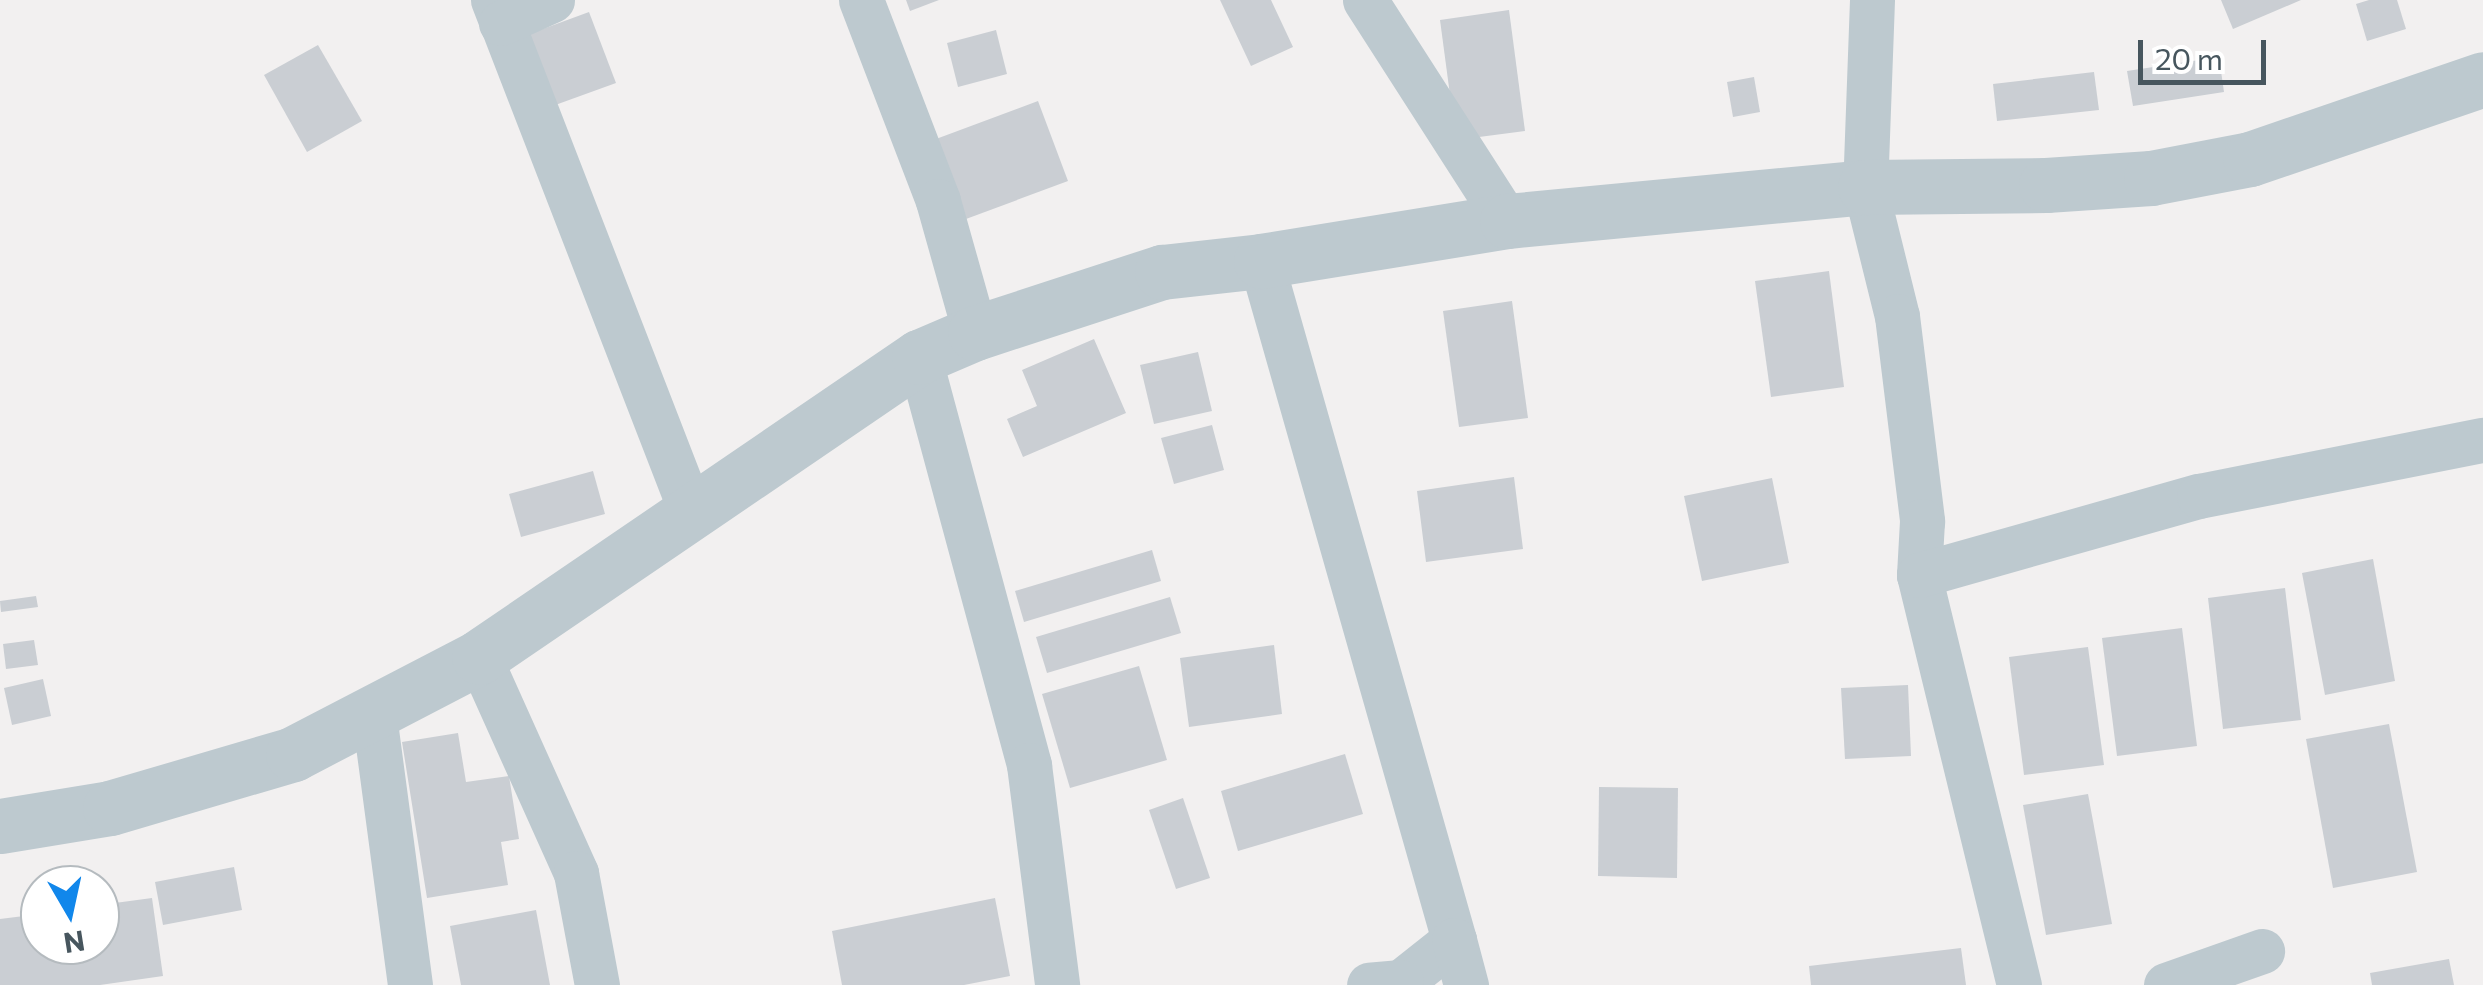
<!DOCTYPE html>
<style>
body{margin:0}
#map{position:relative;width:2483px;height:985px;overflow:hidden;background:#f2f0f0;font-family:Commissioner,sans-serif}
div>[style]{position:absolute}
.building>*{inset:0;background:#caced3}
.minor>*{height:45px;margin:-22.5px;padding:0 22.5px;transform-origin:22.5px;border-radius:22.5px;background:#bdc9cf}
.tertiary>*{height:55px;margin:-27.5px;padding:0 27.5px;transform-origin:27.5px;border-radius:27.5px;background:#bdc9cf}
span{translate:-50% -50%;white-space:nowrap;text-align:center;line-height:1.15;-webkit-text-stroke:9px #fff;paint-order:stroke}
.north{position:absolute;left:20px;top:865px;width:100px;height:100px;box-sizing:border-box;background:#fff;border:2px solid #b5bbbf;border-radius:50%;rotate:171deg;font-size:28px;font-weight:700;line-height:40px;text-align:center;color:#47565e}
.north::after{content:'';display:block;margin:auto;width:35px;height:45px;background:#1187eb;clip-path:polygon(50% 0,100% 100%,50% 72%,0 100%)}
.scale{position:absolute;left:2138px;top:40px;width:128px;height:45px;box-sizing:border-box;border:5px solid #47565e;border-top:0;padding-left:12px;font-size:30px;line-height:35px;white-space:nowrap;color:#47565e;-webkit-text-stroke:8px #fff;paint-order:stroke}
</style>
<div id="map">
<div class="building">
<div style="clip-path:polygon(906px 0,939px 0,910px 11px)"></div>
<div style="clip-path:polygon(1220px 0,1271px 0,1293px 47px,1251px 66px)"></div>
<div style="clip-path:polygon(2221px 0,2301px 0,2233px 29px)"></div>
<div style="clip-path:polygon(2369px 0,2397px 0,2406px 29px,2367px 41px,2356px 4px)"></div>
<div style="clip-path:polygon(1509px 10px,1525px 131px,1456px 140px,1440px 20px)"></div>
<div style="clip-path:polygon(589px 12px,616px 83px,547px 108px,521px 37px)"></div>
<div style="clip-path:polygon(996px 30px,1007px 74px,958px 87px,947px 43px)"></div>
<div style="clip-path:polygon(318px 45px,362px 121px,307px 152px,264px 75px)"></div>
<div style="clip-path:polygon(2219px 57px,2224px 92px,2133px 106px,2127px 71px)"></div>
<div style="clip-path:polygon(2094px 72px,2099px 110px,1997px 121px,1993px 84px)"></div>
<div style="clip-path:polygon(1754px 77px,1760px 112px,1733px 117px,1727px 82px)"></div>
<div style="clip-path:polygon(1038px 101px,1068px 181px,966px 219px,936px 139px)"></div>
<div style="clip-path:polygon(1829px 271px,1844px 387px,1771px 397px,1755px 281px)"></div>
<div style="clip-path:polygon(1512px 301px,1528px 418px,1459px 427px,1443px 311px)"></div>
<div style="clip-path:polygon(1094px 339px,1126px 413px,1023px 457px,1007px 419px,1037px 406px,1022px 370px)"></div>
<div style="clip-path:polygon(1198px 352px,1212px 411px,1154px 424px,1140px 365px)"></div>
<div style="clip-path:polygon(1212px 425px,1224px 470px,1174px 484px,1161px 438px)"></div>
<div style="clip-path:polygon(593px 471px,605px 514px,521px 537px,509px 494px)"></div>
<div style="clip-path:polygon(1514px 477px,1523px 549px,1426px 562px,1417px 491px)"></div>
<div style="clip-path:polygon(1772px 478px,1789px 563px,1702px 581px,1684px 496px)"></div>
<div style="clip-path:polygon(1152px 550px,1161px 581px,1024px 622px,1015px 591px)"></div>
<div style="clip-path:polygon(2373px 559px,2395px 681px,2325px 695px,2302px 573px)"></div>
<div style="clip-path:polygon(2285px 588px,2301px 720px,2223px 729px,2208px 598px)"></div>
<div style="clip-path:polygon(36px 596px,38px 607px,1px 612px,0 601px)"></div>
<div style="clip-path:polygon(1170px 597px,1181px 633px,1047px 673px,1036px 637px)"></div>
<div style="clip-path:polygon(2182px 628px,2197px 746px,2117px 756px,2102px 638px)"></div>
<div style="clip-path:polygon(34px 640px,38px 665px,6px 669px,3px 644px)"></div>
<div style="clip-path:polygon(1274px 645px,1282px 714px,1189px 727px,1180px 658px)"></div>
<div style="clip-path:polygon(2088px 647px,2104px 765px,2024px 775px,2009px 657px)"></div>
<div style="clip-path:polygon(1139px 666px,1167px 760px,1070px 788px,1042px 694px)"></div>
<div style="clip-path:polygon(43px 679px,51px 716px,12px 725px,4px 688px)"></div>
<div style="clip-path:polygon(1908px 685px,1911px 756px,1845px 759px,1841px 688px)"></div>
<div style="clip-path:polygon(2389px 724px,2417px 872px,2333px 888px,2306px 739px)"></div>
<div style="clip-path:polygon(458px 733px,466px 782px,509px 776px,519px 839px,501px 842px,508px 885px,427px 898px,402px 742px)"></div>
<div style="clip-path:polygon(1345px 754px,1363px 814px,1238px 851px,1221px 791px)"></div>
<div style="clip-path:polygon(1599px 787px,1678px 788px,1677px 878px,1598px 876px)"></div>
<div style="clip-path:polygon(2088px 794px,2112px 924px,2046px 935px,2023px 805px)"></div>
<div style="clip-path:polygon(1183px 798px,1210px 878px,1176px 889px,1149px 810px)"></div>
<div style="clip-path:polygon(234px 867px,242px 910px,163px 925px,155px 882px)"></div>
<div style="clip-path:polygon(152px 898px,163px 976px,100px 985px,0 985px,0 919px,40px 914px,40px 945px,100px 945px,100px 905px)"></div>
<div style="clip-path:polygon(995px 898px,1010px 976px,964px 985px,842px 985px,832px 931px)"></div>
<div style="clip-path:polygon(536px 910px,550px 985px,461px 985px,450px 926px)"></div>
<div style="clip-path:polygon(1961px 948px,1966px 985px,1811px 985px,1809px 966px)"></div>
<div style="clip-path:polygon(2449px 959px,2454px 985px,2372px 985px,2370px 973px)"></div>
</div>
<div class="minor">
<div style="left:493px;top:0;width:546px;rotate:68.84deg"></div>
<div style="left:861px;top:0;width:215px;rotate:69deg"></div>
<div style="left:938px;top:201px;width:137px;rotate:74.3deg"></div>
<div style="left:1365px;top:0;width:263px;rotate:57.3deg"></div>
<div style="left:1872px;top:0;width:187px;rotate:92.1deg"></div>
<div style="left:1865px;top:187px;width:133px;rotate:76.1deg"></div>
<div style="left:1897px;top:316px;width:207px;rotate:83deg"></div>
<div style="left:1922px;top:521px;width:54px;rotate:93.2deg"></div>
<div style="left:1919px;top:575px;width:422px;rotate:76.3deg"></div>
<div style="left:501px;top:23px;width:56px;rotate:-24.3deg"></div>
<div style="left:1261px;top:261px;width:706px;rotate:74.13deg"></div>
<div style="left:1454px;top:940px;width:68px;rotate:141.6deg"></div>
<div style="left:1401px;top:982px;width:32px;rotate:175deg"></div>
<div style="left:919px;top:357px;width:423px;rotate:74.9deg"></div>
<div style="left:1029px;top:765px;width:222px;rotate:82.7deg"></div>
<div style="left:1919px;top:575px;width:291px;rotate:-15.8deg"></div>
<div style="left:2199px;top:496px;width:289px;rotate:-11.2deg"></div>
<div style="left:479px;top:657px;width:237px;rotate:65.8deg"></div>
<div style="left:576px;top:873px;width:114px;rotate:79.4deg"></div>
<div style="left:374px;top:715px;width:272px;rotate:82.4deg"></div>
<div style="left:1454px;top:940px;width:47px;rotate:75.1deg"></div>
<div style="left:2166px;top:985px;width:102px;rotate:-19.5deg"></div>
</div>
<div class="tertiary">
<div style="left:0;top:826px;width:111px;rotate:-9.3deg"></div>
<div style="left:110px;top:808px;width:191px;rotate:-16.4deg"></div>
<div style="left:293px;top:754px;width:210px;rotate:-27.5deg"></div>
<div style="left:479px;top:657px;width:533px;rotate:-34.29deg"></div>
<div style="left:919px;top:357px;width:61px;rotate:-23.2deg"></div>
<div style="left:975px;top:333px;width:197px;rotate:-18.1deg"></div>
<div style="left:1162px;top:272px;width:100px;rotate:-6.3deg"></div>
<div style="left:1261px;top:261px;width:249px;rotate:-9.2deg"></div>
<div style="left:1507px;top:221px;width:360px;rotate:-5.4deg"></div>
<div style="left:1865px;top:187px;width:181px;rotate:-0.6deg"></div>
<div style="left:2046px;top:185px;width:105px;rotate:-3.8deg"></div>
<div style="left:2151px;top:178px;width:101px;rotate:-10.9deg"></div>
<div style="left:2250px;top:159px;width:246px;rotate:-18.9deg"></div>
</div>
<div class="north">N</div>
<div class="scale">20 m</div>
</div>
